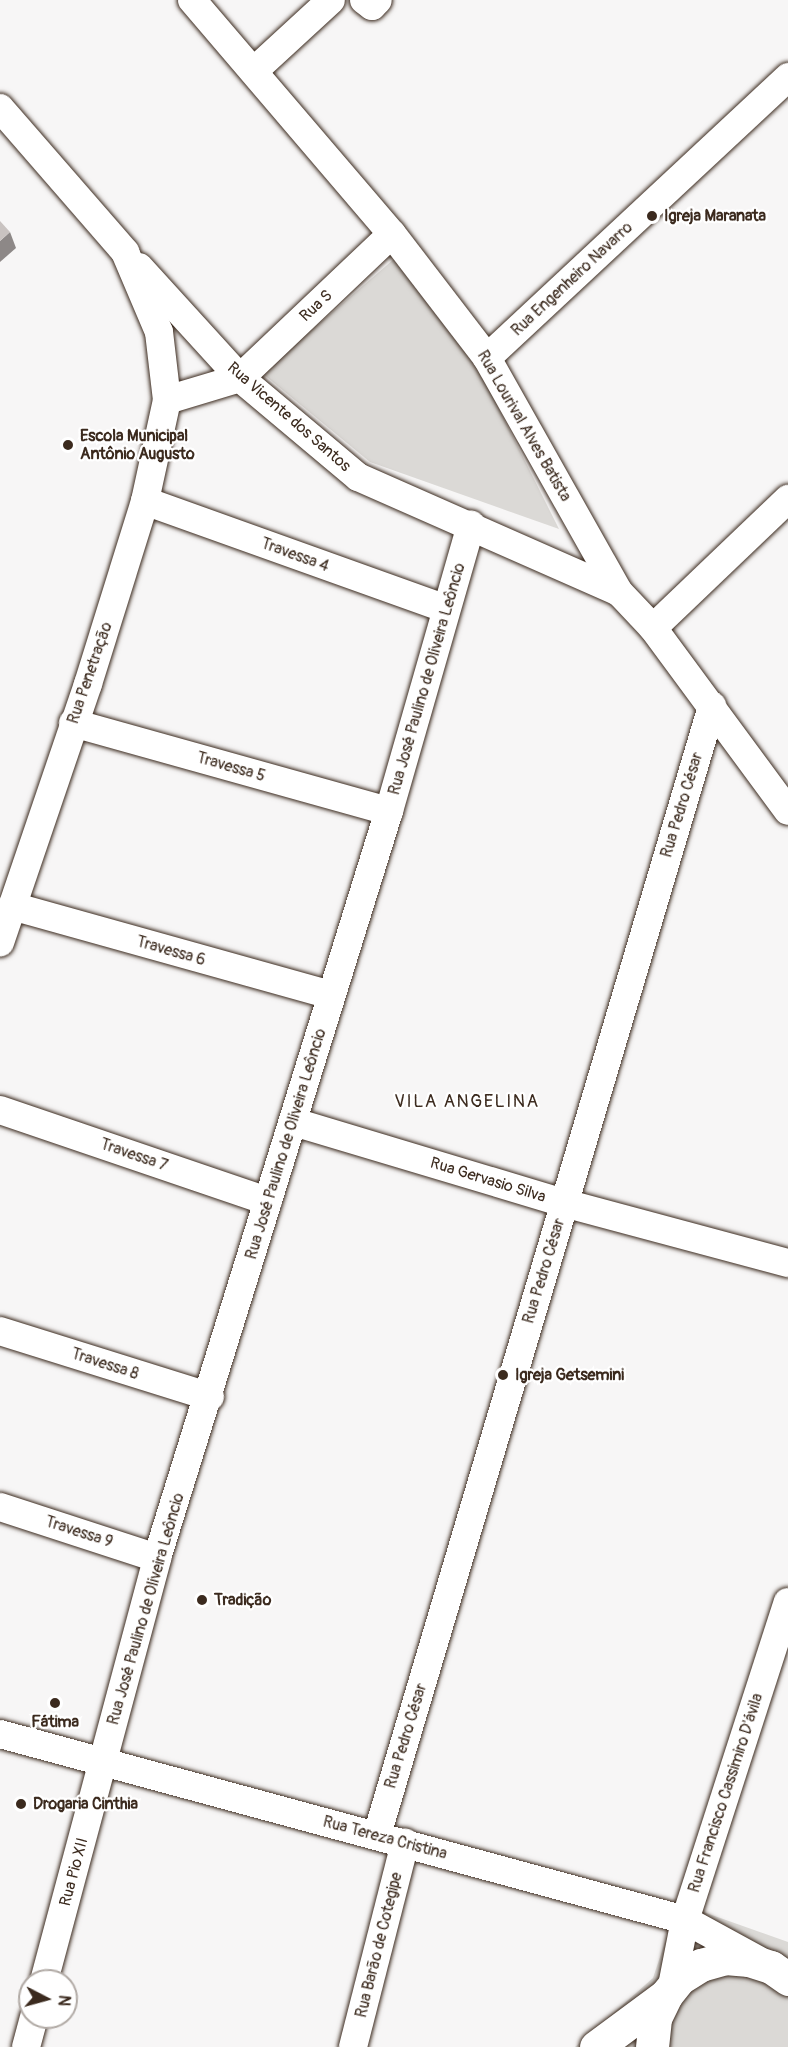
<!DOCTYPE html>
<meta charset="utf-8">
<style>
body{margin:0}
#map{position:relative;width:788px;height:2047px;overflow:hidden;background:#f7f6f6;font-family:Pangolin,sans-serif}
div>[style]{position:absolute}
.green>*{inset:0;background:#dbd9d6}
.roads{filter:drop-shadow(0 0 2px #3b2a1e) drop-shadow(0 0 2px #3b2a1e)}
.street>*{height:28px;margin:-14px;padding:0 14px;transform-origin:14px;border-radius:14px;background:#fff}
.secondary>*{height:33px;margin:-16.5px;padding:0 16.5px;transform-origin:16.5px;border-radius:16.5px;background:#fff}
.shaded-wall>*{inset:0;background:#8d8887}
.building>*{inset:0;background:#c9c3c1}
.dots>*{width:16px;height:16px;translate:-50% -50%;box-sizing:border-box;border:3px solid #fff;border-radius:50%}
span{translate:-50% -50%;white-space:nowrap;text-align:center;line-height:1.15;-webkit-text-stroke:4.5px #fff;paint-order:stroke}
.poi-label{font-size:16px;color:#3b2a1e;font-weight:700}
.left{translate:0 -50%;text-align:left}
.street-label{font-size:16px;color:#3b2a1e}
.neighbourhood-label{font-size:18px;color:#3b2a1e;letter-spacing:1.5px}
.north{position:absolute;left:18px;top:1969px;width:60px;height:60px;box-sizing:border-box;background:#fff;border:2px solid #b1aaa5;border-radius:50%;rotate:96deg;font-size:16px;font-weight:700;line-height:24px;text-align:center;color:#3b2a1e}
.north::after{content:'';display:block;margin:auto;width:21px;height:27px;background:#3b2a1e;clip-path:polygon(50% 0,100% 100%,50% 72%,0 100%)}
</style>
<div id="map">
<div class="green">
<div style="clip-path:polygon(394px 259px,475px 361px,559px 529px,370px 462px,262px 373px)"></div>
<div style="clip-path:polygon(678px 1903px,788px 1942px,788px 2047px,575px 2047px,653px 1978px)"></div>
</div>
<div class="roads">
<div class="street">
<div style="left:192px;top:0;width:308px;rotate:49.5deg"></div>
<div style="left:392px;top:234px;width:156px;rotate:52.5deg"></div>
<div style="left:487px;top:358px;width:269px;rotate:60.6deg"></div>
<div style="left:619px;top:592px;width:50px;rotate:46.6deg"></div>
<div style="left:653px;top:628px;width:227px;rotate:53.6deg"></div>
<div style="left:364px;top:0;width:10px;rotate:37deg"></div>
<div style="left:372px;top:6px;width:8px;rotate:-45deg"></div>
<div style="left:255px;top:70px;width:103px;rotate:-42.6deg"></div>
<div style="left:0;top:108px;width:191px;rotate:49deg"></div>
<div style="left:125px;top:252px;width:87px;rotate:67deg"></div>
<div style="left:159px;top:332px;width:68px;rotate:83.3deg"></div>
<div style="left:167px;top:400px;width:103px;rotate:102.3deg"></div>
<div style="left:145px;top:501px;width:192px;rotate:107.3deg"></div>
<div style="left:88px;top:684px;width:273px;rotate:108.8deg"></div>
<div style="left:139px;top:267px;width:150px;rotate:47.7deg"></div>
<div style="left:240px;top:378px;width:154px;rotate:40deg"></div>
<div style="left:358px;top:477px;width:285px;rotate:23.8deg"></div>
<div style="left:487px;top:358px;width:412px;rotate:-43deg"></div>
<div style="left:167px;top:400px;width:76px;rotate:-16.8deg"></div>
<div style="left:240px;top:378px;width:209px;rotate:-43.5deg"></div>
<div style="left:145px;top:501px;width:320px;rotate:19.7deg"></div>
<div style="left:653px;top:628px;width:187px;rotate:-43.7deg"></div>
<div style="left:73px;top:723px;width:328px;rotate:15.6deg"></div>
<div style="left:12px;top:906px;width:331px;rotate:15.6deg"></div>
<div style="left:0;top:1110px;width:283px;rotate:18.8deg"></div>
<div style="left:294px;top:1122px;width:282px;rotate:16.7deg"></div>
<div style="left:564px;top:1203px;width:232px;rotate:15deg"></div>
<div style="left:0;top:1331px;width:220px;rotate:17.4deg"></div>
<div style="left:0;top:1507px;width:165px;rotate:18deg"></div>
<div style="left:0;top:1734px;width:710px;rotate:15.19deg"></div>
<div style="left:685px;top:1920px;width:83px;rotate:28.7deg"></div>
<div style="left:377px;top:1835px;width:1178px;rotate:-73.47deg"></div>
<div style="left:44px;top:1981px;width:438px;rotate:-75deg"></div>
<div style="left:157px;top:1558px;width:782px;rotate:-72.75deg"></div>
<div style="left:389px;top:811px;width:298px;rotate:-74deg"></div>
<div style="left:672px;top:1986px;width:67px;rotate:-78.9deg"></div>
<div style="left:685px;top:1920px;width:334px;rotate:-72.1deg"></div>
<div style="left:26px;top:2047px;width:31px;rotate:-75deg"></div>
<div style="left:353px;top:2047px;width:211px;rotate:-75.7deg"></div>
</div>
<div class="secondary">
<div style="left:596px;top:2047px;width:87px;rotate:-36.6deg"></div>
<div style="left:652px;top:2047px;width:29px;rotate:-84deg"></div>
<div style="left:655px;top:2018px;width:25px;rotate:-64deg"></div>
<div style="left:666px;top:1995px;width:22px;rotate:-51deg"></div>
<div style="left:680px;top:1978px;width:25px;rotate:-32deg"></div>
<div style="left:701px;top:1965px;width:25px;rotate:-16deg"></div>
<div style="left:725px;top:1958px;width:24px;rotate:5deg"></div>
<div style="left:749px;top:1960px;width:23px;rotate:18deg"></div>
<div style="left:771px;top:1967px;width:21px;rotate:35deg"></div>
</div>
</div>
<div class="shaded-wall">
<div style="clip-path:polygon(10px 232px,16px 248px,0 262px,0 241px)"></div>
</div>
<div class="building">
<div style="clip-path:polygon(0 221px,10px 232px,0 241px)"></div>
</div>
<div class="dots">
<div style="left:652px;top:216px;background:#3b2a1e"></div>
<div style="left:68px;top:445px;background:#3b2a1e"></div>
<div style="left:503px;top:1375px;background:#3b2a1e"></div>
<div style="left:202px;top:1600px;background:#3b2a1e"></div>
<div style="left:55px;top:1703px;background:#3b2a1e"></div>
<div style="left:21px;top:1804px;background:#3b2a1e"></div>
</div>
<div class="poi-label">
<span class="left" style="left:664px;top:216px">Igreja Maranata</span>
<span class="left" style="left:80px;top:445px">Escola Municipal<br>Antônio Augusto</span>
<span class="left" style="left:515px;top:1375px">Igreja Getsemini</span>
<span class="left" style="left:214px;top:1600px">Tradição</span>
<span style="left:55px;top:1722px">Fátima</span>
<span class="left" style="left:33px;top:1804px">Drogaria Cinthia</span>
</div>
<div class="street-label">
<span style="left:572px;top:279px;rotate:-43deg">Rua Engenheiro Navarro</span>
<span style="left:316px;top:306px;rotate:-43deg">Rua S</span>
<span style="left:289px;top:417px;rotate:41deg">Rua Vicente dos Santos</span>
<span style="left:524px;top:426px;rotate:60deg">Rua Lourival Alves Batista</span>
<span style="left:295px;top:555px;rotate:20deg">Travessa 4</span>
<span style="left:90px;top:673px;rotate:-71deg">Rua Penetração</span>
<span style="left:427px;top:679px;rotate:-74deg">Rua José Paulino de Oliveira Leôncio</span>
<span style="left:231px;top:767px;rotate:16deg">Travessa 5</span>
<span style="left:682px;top:805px;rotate:-73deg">Rua Pedro César</span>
<span style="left:171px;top:951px;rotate:16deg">Travessa 6</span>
<span style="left:286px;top:1144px;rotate:-73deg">Rua José Paulino de Oliveira Leôncio</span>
<span style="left:134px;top:1155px;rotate:19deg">Travessa 7</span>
<span style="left:488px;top:1180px;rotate:17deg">Rua Gervasio Silva</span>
<span style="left:544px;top:1271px;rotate:-73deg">Rua Pedro César</span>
<span style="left:105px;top:1364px;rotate:18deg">Travessa 8</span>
<span style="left:79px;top:1532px;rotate:18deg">Travessa 9</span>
<span style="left:146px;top:1609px;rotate:-74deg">Rua José Paulino de Oliveira Leôncio</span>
<span style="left:406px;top:1736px;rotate:-73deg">Rua Pedro César</span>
<span style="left:726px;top:1793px;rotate:-72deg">Rua Francisco Cassimiro D'ávila</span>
<span style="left:385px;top:1838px;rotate:15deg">Rua Tereza Cristina</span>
<span style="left:74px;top:1872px;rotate:-75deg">Rua Pio XII</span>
<span style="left:379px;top:1945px;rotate:-76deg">Rua Barão de Cotegipe</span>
</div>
<div class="neighbourhood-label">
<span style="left:467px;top:1102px">VILA ANGELINA</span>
</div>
<div class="north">N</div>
</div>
